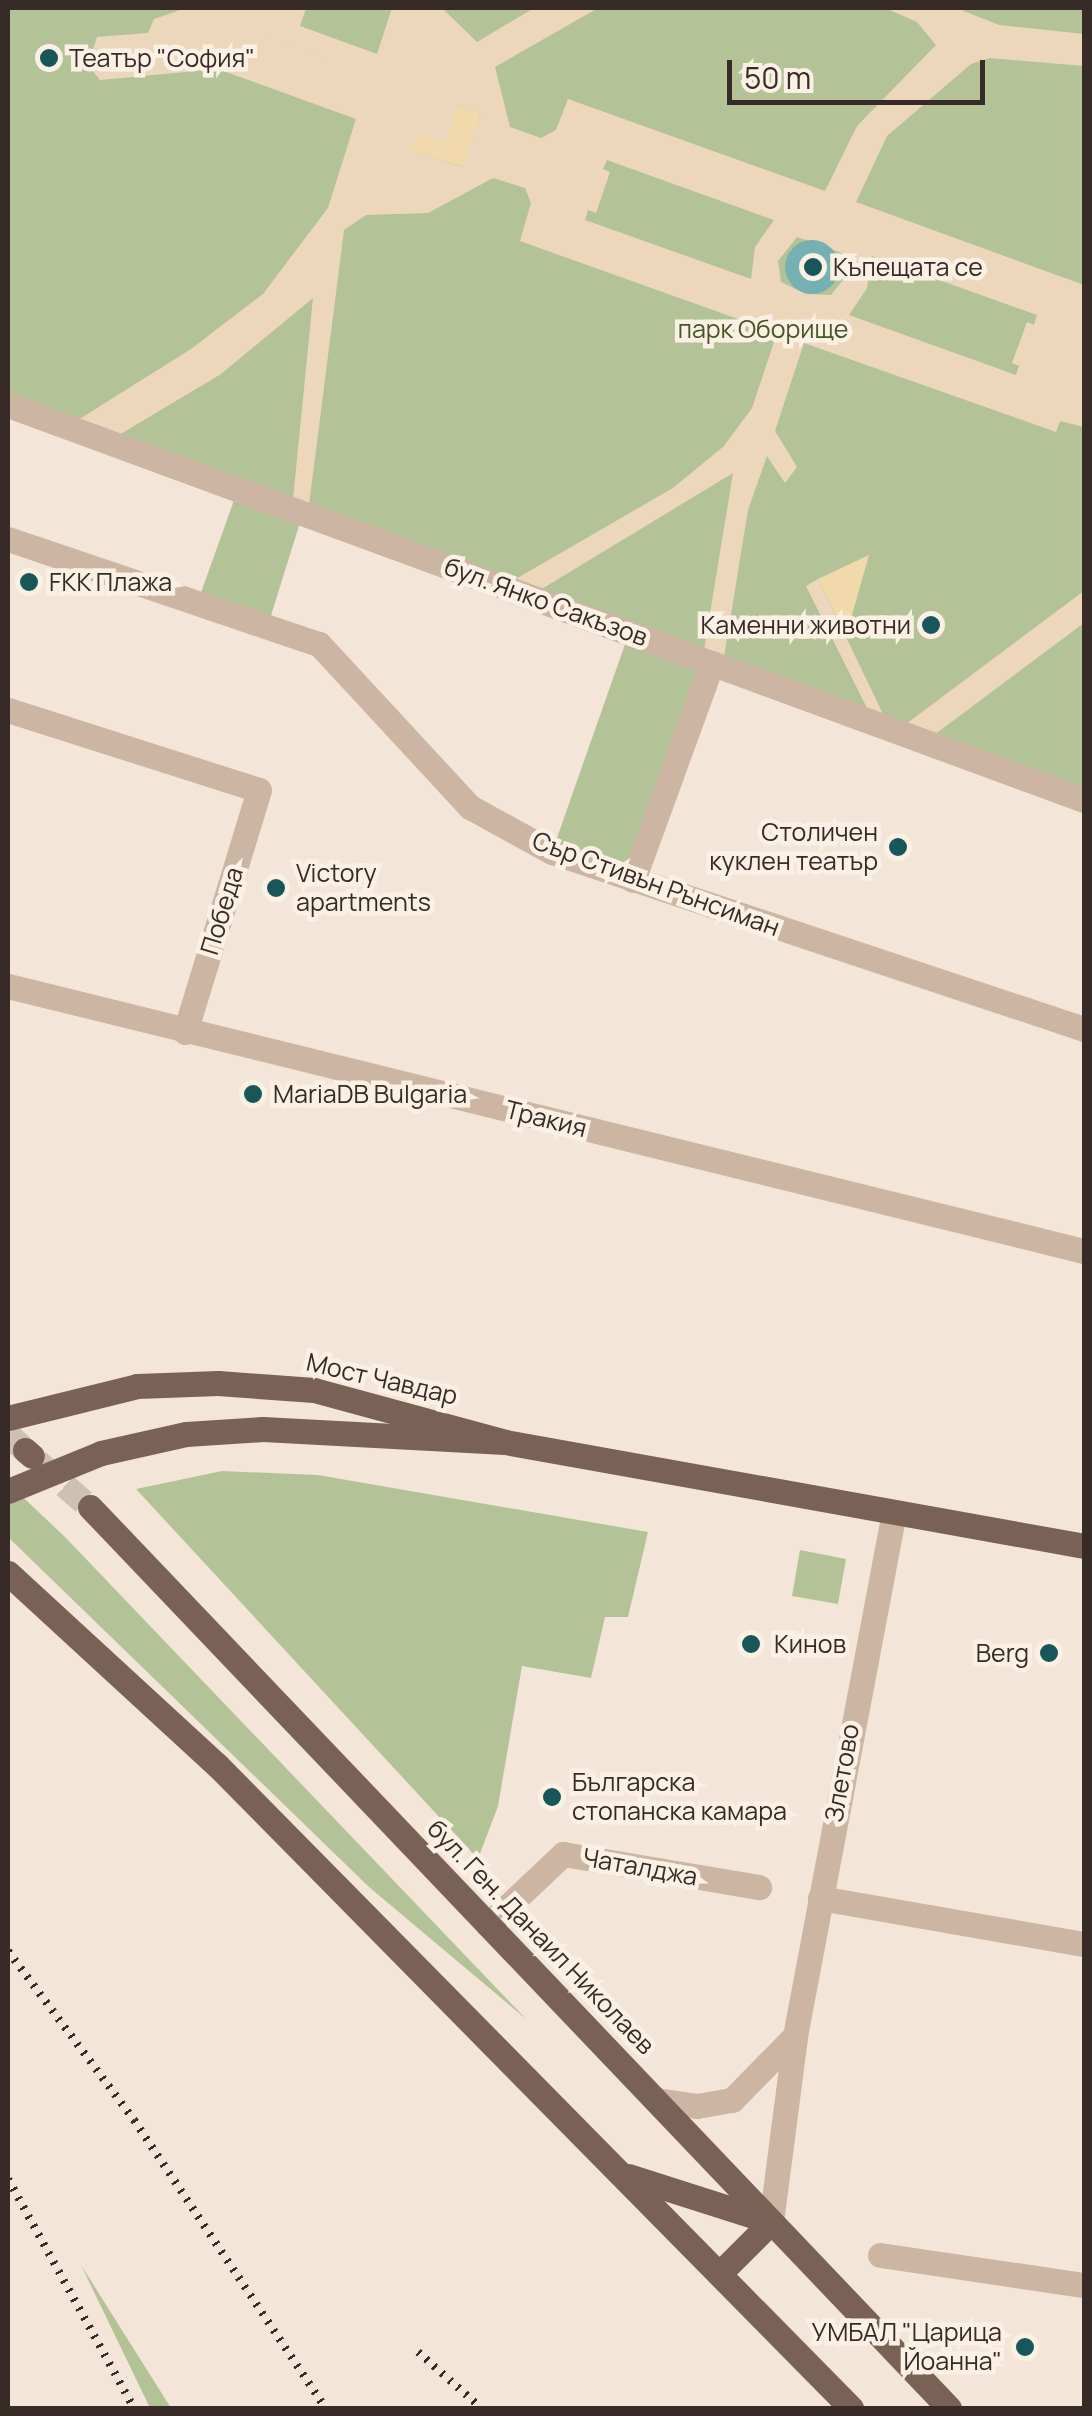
<!DOCTYPE html>
<meta charset="utf-8">
<style>
body{margin:0}
#map{position:relative;width:1092px;height:2416px;overflow:hidden;background:#f3e6d8;font-family:Manrope,sans-serif}
div>[style]{position:absolute}
.green>*{inset:0;background:#b4c397}
.sand>*{inset:0;background:#f2d9ab}
.plaza>*{inset:0;background:#ecd7bd}
.water>*{inset:0;background:#75b0b2}
.round{border-radius:50%}
.primary-tunnel>*{height:25px;margin-top:-12.5px;transform-origin:0;background:repeating-linear-gradient(90deg,#cdc1b4 0 25px,transparent 0 37px)}
.minor>*{height:25px;margin:-12.5px;padding:0 12.5px;transform-origin:12.5px;border-radius:12.5px;background:#ccb5a3}
.tertiary>*{height:25px;margin:-12.5px;padding:0 12.5px;transform-origin:12.5px;border-radius:12.5px;background:#ccb5a3}
.primary>*{height:25px;margin:-12.5px;padding:0 12.5px;transform-origin:12.5px;border-radius:12.5px;background:#796155}
.rail>*{height:8px;margin-top:-4px;transform-origin:0;background:repeating-linear-gradient(90deg,#362b26 0 2.5px,transparent 0 10.5px)}
.primary-bridge>*{height:25px;margin:-12.5px;padding:0 12.5px;transform-origin:12.5px;border-radius:12.5px;background:#796155}
.dots>*{width:28px;height:28px;translate:-50% -50%;box-sizing:border-box;border:5px solid #faf0e4;border-radius:50%}
span{translate:-50% -50%;white-space:nowrap;text-align:center;line-height:1.15;-webkit-text-stroke:9px #faf0e4;paint-order:stroke}
.poi-label{font-size:25px;color:#362b26}
.left{translate:0 -50%;text-align:left}
.right{translate:-100% -50%;text-align:right}
.park-label{font-size:25px;color:#455628}
.street-label{font-size:25px;color:#362b26}
.frame{position:absolute;inset:0;border:10px solid #362b26;pointer-events:none}
.scale{position:absolute;left:727px;top:60px;width:258px;height:45px;box-sizing:border-box;border:5px solid #362b26;border-top:0;padding-left:12px;font-size:30px;line-height:35px;white-space:nowrap;color:#362b26;-webkit-text-stroke:8px #faf0e4;paint-order:stroke}
</style>
<div id="map">
<div class="green">
<div style="clip-path:polygon(8px 8px,1084px 8px,1084px 790px,8px 394px)"></div>
<div style="clip-path:polygon(238px 489px,303px 513px,268px 625px,198px 601px)"></div>
<div style="clip-path:polygon(629px 633px,712px 663px,633px 880px,552px 852px)"></div>
<div style="clip-path:polygon(222px 1471px,318px 1475px,648px 1532px,628px 1617px,605px 1617px,591px 1678px,522px 1666px,498px 1806px,478px 1859px,136px 1489px)"></div>
<div style="clip-path:polygon(8px 1483px,66px 1538px,526px 2019px,369px 1887px,8px 1537px)"></div>
<div style="clip-path:polygon(800px 1550px,846px 1559px,838px 1604px,792px 1596px)"></div>
<div style="clip-path:polygon(81px 2265px,171px 2408px,150px 2408px)"></div>
</div>
<div class="sand">
<div style="clip-path:polygon(458px 106px,481px 113px,464px 167px,410px 150px,416px 132px)"></div>
<div style="clip-path:polygon(869px 555px,846px 636px,818px 579px)"></div>
</div>
<div class="plaza">
<div style="clip-path:polygon(evenodd,186px 8px,306px 8px,300px 26px,377px 54px,392px 8px,442px 8px,477px 42px,534px 8px,598px 8px,495px 67px,510px 127px,541px 138px,556px 130px,568px 99px,825px 191px,857px 126px,936px 45px,917px 22px,885px 8px,956px 8px,999px 25px,1084px 34px,1084px 66px,990px 58px,971px 64px,887px 136px,856px 202px,1084px 285px,1084px 427px,1060px 421px,1056px 432px,804px 343px,775px 431px,797px 467px,785px 483px,767px 456px,748px 510px,724px 657px,704px 650px,733px 473px,540px 590px,514px 580px,673px 488px,724px 446px,752px 408px,777px 333px,520px 241px,531px 203px,525px 188px,493px 178px,428px 213px,366px 215px,344px 230px,309px 505px,293px 499px,313px 298px,221px 374px,119px 435px,78px 420px,191px 349px,263px 294px,328px 208px,356px 119px,218px 69px,100px 80px,88px 65px,97px 37px,148px 33px,154px 19px,186px 8px,458px 106px,481px 113px,463px 167px,411px 150px,417px 133px,446px 142px,458px 106px,186px 8px,607px 160px,774px 220px,755px 247px,751px 279px,585px 220px,588px 210px,596px 213px,610px 172px,603px 169px,607px 160px,186px 8px,797px 237px,842px 253px,843px 280px,831px 295px,806px 294px,781px 282px,778px 261px,797px 237px,186px 8px,872px 256px,1037px 315px,1034px 325px,1027px 322px,1012px 363px,1019px 366px,1016px 375px,849px 315px,867px 288px,872px 256px)"></div>
<div style="clip-path:polygon(818px 579px,884px 716px,868px 710px,806px 586px)"></div>
<div style="clip-path:polygon(1084px 591px,1084px 623px,934px 735px,906px 724px)"></div>
</div>
<div class="water">
<div class="round" style="left:785px;top:240px;width:54px;height:54px"></div>
</div>
<div class="primary-tunnel">
<div style="left:8px;top:1434px;width:23px;rotate:43deg"></div>
<div style="left:37px;top:1461px;width:70px;rotate:41deg"></div>
</div>
<div class="minor">
<div style="left:8px;top:405px;width:1146px;rotate:20.16deg"></div>
<div style="left:8px;top:539px;width:328px;rotate:18.7deg"></div>
<div style="left:319px;top:644px;width:222px;rotate:47.2deg"></div>
<div style="left:470px;top:807px;width:94px;rotate:28.8deg"></div>
<div style="left:552px;top:852px;width:561px;rotate:18.4deg"></div>
<div style="left:8px;top:710px;width:263px;rotate:17.7deg"></div>
<div style="left:259px;top:790px;width:253px;rotate:107deg"></div>
<div style="left:633px;top:880px;width:231px;rotate:-70deg"></div>
<div style="left:8px;top:986px;width:1108px;rotate:13.84deg"></div>
<div style="left:820px;top:1898px;width:268px;rotate:9.9deg"></div>
<div style="left:488px;top:1925px;width:103px;rotate:-43.4deg"></div>
<div style="left:563px;top:1854px;width:199px;rotate:9.6deg"></div>
<div style="left:880px;top:2255px;width:206px;rotate:8.4deg"></div>
</div>
<div class="tertiary">
<div style="left:656px;top:2100px;width:41px;rotate:8.3deg"></div>
<div style="left:697px;top:2106px;width:36px;rotate:-10deg"></div>
<div style="left:732px;top:2100px;width:90px;rotate:-45.5deg"></div>
<div style="left:771px;top:2222px;width:188px;rotate:-82.6deg"></div>
<div style="left:795px;top:2036px;width:533px;rotate:-79.3deg"></div>
</div>
<div class="primary">
<div style="left:8px;top:1418px;width:133px;rotate:-13.9deg"></div>
<div style="left:137px;top:1386px;width:81px;rotate:-2.1deg"></div>
<div style="left:218px;top:1383px;width:96px;rotate:4.2deg"></div>
<div style="left:314px;top:1390px;width:198px;rotate:15.2deg"></div>
<div style="left:505px;top:1442px;width:588px;rotate:10.18deg"></div>
<div style="left:25px;top:1450px;width:9px;rotate:41deg"></div>
<div style="left:90px;top:1507px;width:1245px;rotate:46.37deg"></div>
<div style="left:8px;top:1573px;width:284px;rotate:42.6deg"></div>
<div style="left:217px;top:1765px;width:903px;rotate:45.4deg"></div>
<div style="left:628px;top:2176px;width:145px;rotate:17.7deg"></div>
<div style="left:720px;top:2273px;width:72px;rotate:-45deg"></div>
</div>
<div class="rail">
<div style="left:8px;top:1951px;width:211px;rotate:53.3deg"></div>
<div style="left:134px;top:2120px;width:346px;rotate:56.4deg"></div>
<div style="left:8px;top:2179px;width:261px;rotate:61.2deg"></div>
<div style="left:418px;top:2352px;width:84px;rotate:41.6deg"></div>
</div>
<div class="primary-bridge">
<div style="left:8px;top:1491px;width:100px;rotate:-22.2deg"></div>
<div style="left:101px;top:1453px;width:87px;rotate:-12.6deg"></div>
<div style="left:186px;top:1434px;width:77px;rotate:-3.7deg"></div>
<div style="left:263px;top:1429px;width:242px;rotate:3.1deg"></div>
</div>
<div class="dots">
<div style="left:49px;top:58px;background:#18565a"></div>
<div style="left:813px;top:267px;background:#18565a"></div>
<div style="left:29px;top:582px;background:#18565a"></div>
<div style="left:931px;top:625px;background:#18565a"></div>
<div style="left:898px;top:847px;background:#18565a"></div>
<div style="left:276px;top:888px;background:#18565a"></div>
<div style="left:253px;top:1094px;background:#18565a"></div>
<div style="left:751px;top:1644px;background:#18565a"></div>
<div style="left:1049px;top:1653px;background:#18565a"></div>
<div style="left:552px;top:1797px;background:#18565a"></div>
<div style="left:1025px;top:2347px;background:#18565a"></div>
</div>
<div class="poi-label">
<span class="left" style="left:69px;top:58px">Театър "София"</span>
<span class="left" style="left:833px;top:267px">Къпещата се</span>
<span class="left" style="left:49px;top:582px">FKK Плажа</span>
<span class="right" style="left:911px;top:625px">Каменни животни</span>
<span class="right" style="left:878px;top:847px">Столичен<br>куклен театър</span>
<span class="left" style="left:296px;top:888px">Victory<br>apartments</span>
<span class="left" style="left:273px;top:1094px">MariaDB Bulgaria</span>
<span class="left" style="left:774px;top:1644px">Кинов</span>
<span class="right" style="left:1029px;top:1653px">Berg</span>
<span class="left" style="left:572px;top:1797px">Българска<br>стопанска камара</span>
<span class="right" style="left:1002px;top:2347px">УМБАЛ "Царица<br>Йоанна"</span>
</div>
<div class="park-label">
<span style="left:763px;top:329px">парк Оборище</span>
</div>
<div class="street-label">
<span style="left:546px;top:602px;rotate:20deg">бул. Янко Сакъзов</span>
<span style="left:656px;top:884px;rotate:20deg">Сър Стивън Рънсиман</span>
<span style="left:222px;top:911px;rotate:-73deg">Победа</span>
<span style="left:546px;top:1119px;rotate:14deg">Тракия</span>
<span style="left:382px;top:1379px;rotate:13deg">Мост Чавдар</span>
<span style="left:842px;top:1773px;rotate:-80deg">Злетово</span>
<span style="left:640px;top:1867px;rotate:10deg">Чаталджа</span>
<span style="left:541px;top:1937px;rotate:46deg">бул. Ген. Данаил Николаев</span>
</div>
<div class="frame"></div>
<div class="scale">50 m</div>
</div>
